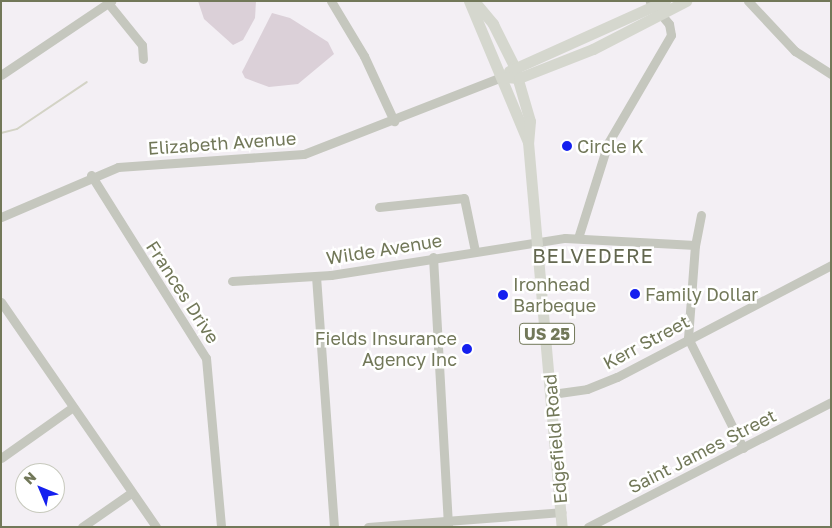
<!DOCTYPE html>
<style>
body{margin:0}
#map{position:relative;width:832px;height:528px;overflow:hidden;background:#f3eff4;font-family:"Golos Text",sans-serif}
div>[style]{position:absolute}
.green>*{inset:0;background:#dbd0d8}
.stream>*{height:2px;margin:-1px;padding:0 1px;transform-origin:1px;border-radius:1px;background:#d3d3c5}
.minor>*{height:9px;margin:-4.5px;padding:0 4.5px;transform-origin:4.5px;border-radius:4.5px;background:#c5c7be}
.major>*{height:11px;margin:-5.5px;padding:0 5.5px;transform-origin:5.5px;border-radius:5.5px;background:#d5d7ce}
.dots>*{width:14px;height:14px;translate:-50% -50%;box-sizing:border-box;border:2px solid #fff;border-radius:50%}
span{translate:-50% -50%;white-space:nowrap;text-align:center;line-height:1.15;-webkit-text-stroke:5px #fff;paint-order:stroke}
.shield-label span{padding:1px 4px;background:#fff;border:1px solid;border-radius:4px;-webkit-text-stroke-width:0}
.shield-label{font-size:16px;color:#727859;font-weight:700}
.street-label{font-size:18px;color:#727859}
.poi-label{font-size:18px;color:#727859}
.left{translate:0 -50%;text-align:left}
.right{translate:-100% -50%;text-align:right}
.quarter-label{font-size:20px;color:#63674f;letter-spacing:1px}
.frame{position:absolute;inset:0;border:2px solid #727859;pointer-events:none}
.north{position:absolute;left:15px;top:463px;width:50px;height:50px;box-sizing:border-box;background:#fff;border:1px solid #c7c9bd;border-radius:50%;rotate:315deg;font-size:14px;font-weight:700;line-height:20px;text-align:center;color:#727859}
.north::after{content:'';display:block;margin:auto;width:18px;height:22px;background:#1520ef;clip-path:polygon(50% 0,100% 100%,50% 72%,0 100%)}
</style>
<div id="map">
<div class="green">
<div style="clip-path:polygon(198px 1px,256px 1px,255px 18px,243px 40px,233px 45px,204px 19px)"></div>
<div style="clip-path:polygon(272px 13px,290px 18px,328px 42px,334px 54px,298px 84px,269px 87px,245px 78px,242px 72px)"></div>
</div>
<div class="stream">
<div style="left:1px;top:133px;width:16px;rotate:-14deg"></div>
<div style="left:17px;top:129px;width:84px;rotate:-33.9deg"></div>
</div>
<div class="minor">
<div style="left:331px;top:1px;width:64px;rotate:59deg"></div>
<div style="left:364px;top:56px;width:72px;rotate:65.2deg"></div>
<div style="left:748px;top:1px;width:69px;rotate:46.8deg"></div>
<div style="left:795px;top:51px;width:43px;rotate:32.6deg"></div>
<div style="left:108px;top:3px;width:54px;rotate:51deg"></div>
<div style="left:142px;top:45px;width:14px;rotate:86deg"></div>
<div style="left:1px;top:75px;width:133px;rotate:-33.9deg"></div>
<div style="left:91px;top:175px;width:216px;rotate:57.9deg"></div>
<div style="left:206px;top:358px;width:170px;rotate:84.9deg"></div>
<div style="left:379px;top:207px;width:85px;rotate:-6deg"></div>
<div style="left:464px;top:198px;width:54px;rotate:78.3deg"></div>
<div style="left:701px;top:215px;width:31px;rotate:101deg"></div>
<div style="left:695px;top:245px;width:93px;rotate:94.3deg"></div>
<div style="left:688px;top:338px;width:123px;rotate:63.4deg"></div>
<div style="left:1px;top:217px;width:127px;rotate:-23.1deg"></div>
<div style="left:118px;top:167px;width:186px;rotate:-4deg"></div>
<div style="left:304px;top:154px;width:212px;rotate:-21.3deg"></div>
<div style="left:578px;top:238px;width:100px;rotate:-72.5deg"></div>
<div style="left:608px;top:143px;width:125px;rotate:-59.7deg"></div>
<div style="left:671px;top:35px;width:11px;rotate:-100deg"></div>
<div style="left:669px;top:24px;width:30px;rotate:-130deg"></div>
<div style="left:433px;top:257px;width:270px;rotate:86.8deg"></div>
<div style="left:316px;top:276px;width:252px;rotate:85.9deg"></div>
<div style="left:232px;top:281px;width:99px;rotate:-3.5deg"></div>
<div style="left:331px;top:275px;width:237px;rotate:-9deg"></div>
<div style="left:565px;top:238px;width:130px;rotate:3.1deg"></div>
<div style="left:1px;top:302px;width:273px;rotate:55.4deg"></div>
<div style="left:552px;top:394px;width:35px;rotate:-8deg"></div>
<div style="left:587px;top:389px;width:32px;rotate:-22deg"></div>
<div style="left:617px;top:377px;width:242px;rotate:-27.6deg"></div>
<div style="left:1px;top:458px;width:88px;rotate:-35.3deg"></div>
<div style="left:82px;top:527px;width:60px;rotate:-34.8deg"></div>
<div style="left:368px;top:527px;width:194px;rotate:-4.4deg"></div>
<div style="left:588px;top:527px;width:273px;rotate:-27.2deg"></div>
</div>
<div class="major">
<div style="left:469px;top:1px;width:153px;rotate:67.3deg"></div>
<div style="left:474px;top:1px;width:30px;rotate:50deg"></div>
<div style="left:493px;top:24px;width:47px;rotate:63.4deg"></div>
<div style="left:514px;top:66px;width:57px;rotate:73.8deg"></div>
<div style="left:530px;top:121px;width:21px;rotate:95deg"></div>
<div style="left:528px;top:142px;width:386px;rotate:85deg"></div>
<div style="left:509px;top:71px;width:171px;rotate:-24.2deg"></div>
<div style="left:502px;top:77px;width:17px;rotate:3deg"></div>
<div style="left:519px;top:78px;width:79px;rotate:-21.4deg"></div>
<div style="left:593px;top:49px;width:105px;rotate:-27.3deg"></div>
</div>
<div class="dots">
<div style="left:567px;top:146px;background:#1520ef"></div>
<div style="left:635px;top:294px;background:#1520ef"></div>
<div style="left:503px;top:295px;background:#1520ef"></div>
<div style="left:467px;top:349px;background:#1520ef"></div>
</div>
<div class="shield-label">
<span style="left:547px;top:334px">US 25</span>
</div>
<div class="street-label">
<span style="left:222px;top:143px;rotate:-4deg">Elizabeth Avenue</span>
<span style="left:384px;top:249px;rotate:-9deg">Wilde Avenue</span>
<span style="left:183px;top:292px;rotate:57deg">Frances Drive</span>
<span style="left:646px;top:342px;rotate:-28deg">Kerr Street</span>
<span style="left:555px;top:439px;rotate:-95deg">Edgefield Road</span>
<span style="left:702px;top:451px;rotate:-27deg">Saint James Street</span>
</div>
<div class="poi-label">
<span class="left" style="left:577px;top:146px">Circle K</span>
<span class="left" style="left:513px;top:295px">Ironhead<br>Barbeque</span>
<span class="left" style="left:645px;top:294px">Family Dollar</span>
<span class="right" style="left:457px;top:349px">Fields Insurance<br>Agency Inc</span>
</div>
<div class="quarter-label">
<span style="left:593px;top:255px">BELVEDERE</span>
</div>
<div class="frame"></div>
<div class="north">N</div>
</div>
